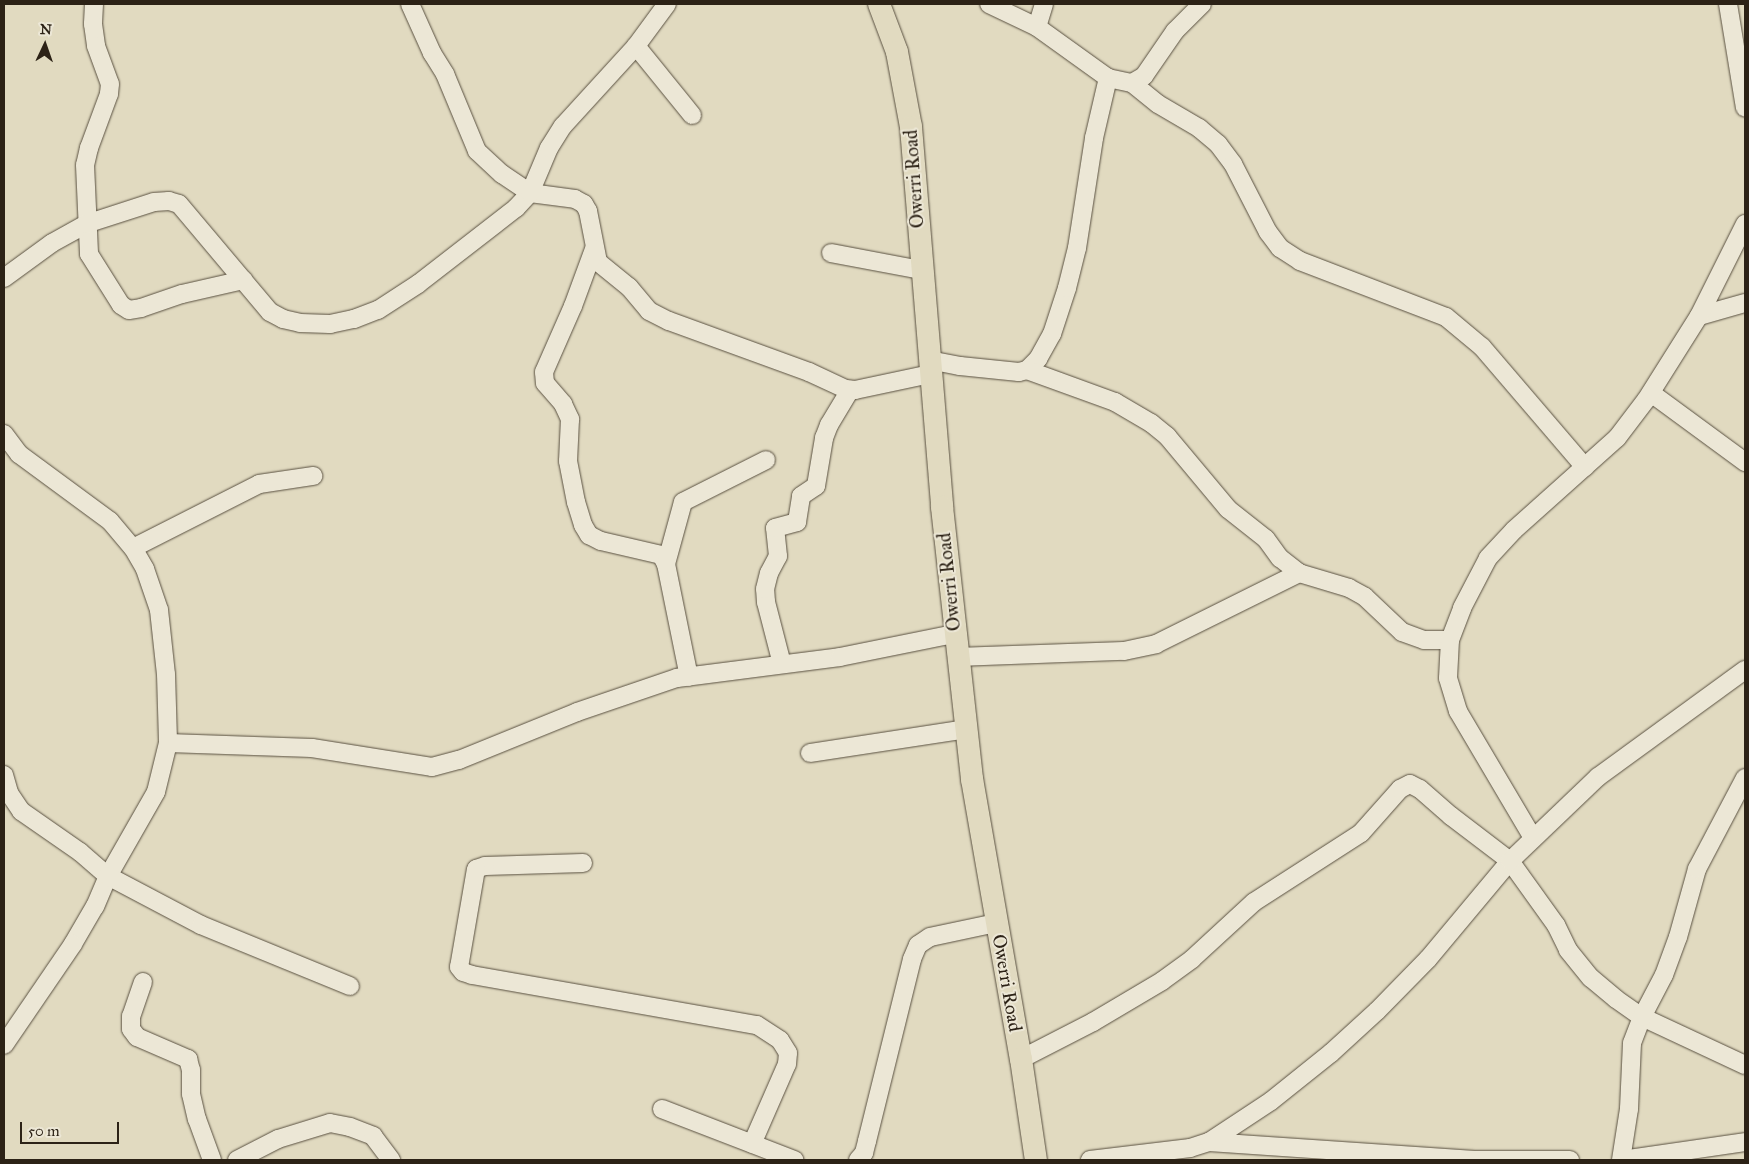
<!DOCTYPE html>
<style>
body{margin:0}
#map{position:relative;width:1749px;height:1164px;overflow:hidden;background:#e1dac0;font-family:"IM FELL Great Primer",serif}
div>[style]{position:absolute}
.roads{filter:drop-shadow(0 0 1px #595040) drop-shadow(0 0 1px #595040)}
.minor>*{height:18px;margin:-9px;padding:0 9px;transform-origin:9px;border-radius:9px;background:#ece7d6}
.major>*{height:22px;margin:-11px;padding:0 11px;transform-origin:11px;border-radius:11px;background:#e1dac0}
span{translate:-50% -50%;white-space:nowrap;text-align:center;line-height:1.15;-webkit-text-stroke:4px #ece7d6;paint-order:stroke}
.street-label{font-size:19px;color:#2c2216}
.frame{position:absolute;inset:0;border:5px solid #2c2216;pointer-events:none}
.north{position:absolute;left:20px;top:20px;width:50px;height:50px;-webkit-text-stroke:4px #ece7d6;paint-order:stroke;rotate:3deg;font-size:14px;font-weight:700;line-height:20px;text-align:center;color:#2c2216}
.north::after{content:'';display:block;margin:auto;width:18px;height:22px;background:#2c2216;clip-path:polygon(50% 0,100% 100%,50% 72%,0 100%)}
.scale{position:absolute;left:20px;top:1122px;width:99px;height:22px;box-sizing:border-box;border:2px solid #2c2216;border-top:0;padding-left:6px;font-size:15px;line-height:18px;white-space:nowrap;color:#2c2216;-webkit-text-stroke:4px #ece7d6;paint-order:stroke}
</style>
<div id="map">
<div class="roads">
<div class="minor">
<div style="left:94px;top:4px;width:20px;rotate:93deg"></div>
<div style="left:93px;top:24px;width:22px;rotate:82deg"></div>
<div style="left:96px;top:46px;width:40px;rotate:69.8deg"></div>
<div style="left:110px;top:84px;width:10px;rotate:96deg"></div>
<div style="left:109px;top:94px;width:58px;rotate:110.3deg"></div>
<div style="left:89px;top:148px;width:17px;rotate:103deg"></div>
<div style="left:85px;top:165px;width:89px;rotate:87.4deg"></div>
<div style="left:89px;top:254px;width:60px;rotate:57.9deg"></div>
<div style="left:121px;top:305px;width:9px;rotate:32deg"></div>
<div style="left:129px;top:310px;width:12px;rotate:-9deg"></div>
<div style="left:141px;top:308px;width:43px;rotate:-18.9deg"></div>
<div style="left:182px;top:294px;width:63px;rotate:-12.9deg"></div>
<div style="left:410px;top:4px;width:54px;rotate:65.8deg"></div>
<div style="left:432px;top:53px;width:25px;rotate:58deg"></div>
<div style="left:445px;top:74px;width:83px;rotate:67.4deg"></div>
<div style="left:477px;top:151px;width:34px;rotate:43deg"></div>
<div style="left:502px;top:174px;width:34px;rotate:34deg"></div>
<div style="left:530px;top:193px;width:45px;rotate:7.6deg"></div>
<div style="left:575px;top:199px;width:10px;rotate:29deg"></div>
<div style="left:584px;top:204px;width:8px;rotate:60deg"></div>
<div style="left:588px;top:211px;width:52px;rotate:78.9deg"></div>
<div style="left:598px;top:262px;width:40px;rotate:39deg"></div>
<div style="left:629px;top:287px;width:31px;rotate:50deg"></div>
<div style="left:649px;top:311px;width:22px;rotate:27deg"></div>
<div style="left:669px;top:321px;width:149px;rotate:20deg"></div>
<div style="left:809px;top:372px;width:40px;rotate:25deg"></div>
<div style="left:845px;top:389px;width:10px;rotate:6deg"></div>
<div style="left:855px;top:390px;width:77px;rotate:-12deg"></div>
<div style="left:1728px;top:4px;width:105px;rotate:80.7deg"></div>
<div style="left:1037px;top:27px;width:24px;rotate:-73deg"></div>
<div style="left:636px;top:46px;width:89px;rotate:50.9deg"></div>
<div style="left:1108px;top:78px;width:25px;rotate:12deg"></div>
<div style="left:1132px;top:83px;width:14px;rotate:-30deg"></div>
<div style="left:1144px;top:76px;width:55px;rotate:-55.4deg"></div>
<div style="left:1175px;top:31px;width:38px;rotate:-45deg"></div>
<div style="left:1132px;top:83px;width:33px;rotate:39deg"></div>
<div style="left:1158px;top:104px;width:48px;rotate:30.3deg"></div>
<div style="left:1199px;top:128px;width:25px;rotate:40deg"></div>
<div style="left:1218px;top:144px;width:25px;rotate:53deg"></div>
<div style="left:1233px;top:164px;width:76px;rotate:62.8deg"></div>
<div style="left:1268px;top:232px;width:20px;rotate:53deg"></div>
<div style="left:1280px;top:248px;width:24px;rotate:33deg"></div>
<div style="left:1300px;top:261px;width:156px;rotate:21deg"></div>
<div style="left:1446px;top:317px;width:47px;rotate:39.8deg"></div>
<div style="left:1482px;top:347px;width:158px;rotate:49.4deg"></div>
<div style="left:594px;top:249px;width:61px;rotate:110.2deg"></div>
<div style="left:573px;top:306px;width:72px;rotate:113.7deg"></div>
<div style="left:544px;top:372px;width:11px;rotate:85deg"></div>
<div style="left:545px;top:383px;width:28px;rotate:49deg"></div>
<div style="left:563px;top:404px;width:17px;rotate:65deg"></div>
<div style="left:570px;top:419px;width:42px;rotate:92.7deg"></div>
<div style="left:568px;top:461px;width:42px;rotate:79deg"></div>
<div style="left:576px;top:502px;width:24px;rotate:73deg"></div>
<div style="left:583px;top:525px;width:12px;rotate:59deg"></div>
<div style="left:589px;top:535px;width:13px;rotate:27deg"></div>
<div style="left:601px;top:541px;width:62px;rotate:13.1deg"></div>
<div style="left:661px;top:555px;width:10px;rotate:61deg"></div>
<div style="left:666px;top:564px;width:115px;rotate:78.5deg"></div>
<div style="left:831px;top:253px;width:92px;rotate:10.7deg"></div>
<div style="left:4px;top:278px;width:59px;rotate:-36.1deg"></div>
<div style="left:52px;top:243px;width:39px;rotate:-29deg"></div>
<div style="left:86px;top:224px;width:71px;rotate:-17.9deg"></div>
<div style="left:154px;top:202px;width:15px;rotate:-4deg"></div>
<div style="left:169px;top:201px;width:10px;rotate:17deg"></div>
<div style="left:179px;top:204px;width:141px;rotate:49.9deg"></div>
<div style="left:270px;top:312px;width:15px;rotate:28deg"></div>
<div style="left:283px;top:319px;width:17px;rotate:13deg"></div>
<div style="left:300px;top:323px;width:30px;rotate:2deg"></div>
<div style="left:330px;top:324px;width:25px;rotate:-12deg"></div>
<div style="left:354px;top:319px;width:26px;rotate:-21deg"></div>
<div style="left:378px;top:310px;width:48px;rotate:-33deg"></div>
<div style="left:418px;top:284px;width:124px;rotate:-37.8deg"></div>
<div style="left:516px;top:208px;width:21px;rotate:-47deg"></div>
<div style="left:530px;top:193px;width:49px;rotate:-67.1deg"></div>
<div style="left:549px;top:148px;width:26px;rotate:-58deg"></div>
<div style="left:563px;top:126px;width:108px;rotate:-47.6deg"></div>
<div style="left:636px;top:46px;width:52px;rotate:-53.6deg"></div>
<div style="left:1699px;top:316px;width:48px;rotate:-15.8deg"></div>
<div style="left:929px;top:360px;width:32px;rotate:11deg"></div>
<div style="left:960px;top:366px;width:59px;rotate:5.8deg"></div>
<div style="left:1019px;top:372px;width:8px;rotate:-14deg"></div>
<div style="left:1027px;top:370px;width:16px;rotate:-45deg"></div>
<div style="left:1038px;top:359px;width:29px;rotate:-61deg"></div>
<div style="left:1052px;top:334px;width:48px;rotate:-71.9deg"></div>
<div style="left:1067px;top:288px;width:41px;rotate:-76deg"></div>
<div style="left:1077px;top:248px;width:111px;rotate:-81.2deg"></div>
<div style="left:1094px;top:138px;width:62px;rotate:-76.9deg"></div>
<div style="left:1108px;top:78px;width:87px;rotate:-144.3deg"></div>
<div style="left:1037px;top:27px;width:53px;rotate:-154.4deg"></div>
<div style="left:1027px;top:370px;width:94px;rotate:20deg"></div>
<div style="left:1115px;top:402px;width:42px;rotate:30.3deg"></div>
<div style="left:1151px;top:423px;width:21px;rotate:39deg"></div>
<div style="left:1167px;top:436px;width:95px;rotate:50.1deg"></div>
<div style="left:1228px;top:509px;width:48px;rotate:38.3deg"></div>
<div style="left:1266px;top:539px;width:24px;rotate:54deg"></div>
<div style="left:1280px;top:558px;width:24px;rotate:38deg"></div>
<div style="left:1651px;top:393px;width:117px;rotate:36.3deg"></div>
<div style="left:4px;top:434px;width:25px;rotate:53deg"></div>
<div style="left:19px;top:454px;width:113px;rotate:36.4deg"></div>
<div style="left:110px;top:521px;width:35px;rotate:50deg"></div>
<div style="left:133px;top:548px;width:24px;rotate:60deg"></div>
<div style="left:145px;top:569px;width:43px;rotate:71.1deg"></div>
<div style="left:159px;top:610px;width:64px;rotate:83.8deg"></div>
<div style="left:166px;top:674px;width:69px;rotate:88.3deg"></div>
<div style="left:168px;top:743px;width:50px;rotate:103.8deg"></div>
<div style="left:156px;top:792px;width:97px;rotate:119.7deg"></div>
<div style="left:108px;top:876px;width:33px;rotate:113deg"></div>
<div style="left:95px;top:906px;width:44px;rotate:120.1deg"></div>
<div style="left:73px;top:944px;width:122px;rotate:124.3deg"></div>
<div style="left:133px;top:548px;width:141px;rotate:-26.9deg"></div>
<div style="left:259px;top:484px;width:55px;rotate:-8.4deg"></div>
<div style="left:666px;top:564px;width:64px;rotate:-74.7deg"></div>
<div style="left:683px;top:502px;width:93px;rotate:-26.8deg"></div>
<div style="left:957px;top:657px;width:167px;rotate:-2.1deg"></div>
<div style="left:1124px;top:651px;width:33px;rotate:-12deg"></div>
<div style="left:1156px;top:644px;width:160px;rotate:-26.4deg"></div>
<div style="left:1299px;top:573px;width:52px;rotate:16.7deg"></div>
<div style="left:1349px;top:588px;width:18px;rotate:29deg"></div>
<div style="left:1365px;top:597px;width:51px;rotate:43.4deg"></div>
<div style="left:1402px;top:632px;width:23px;rotate:20deg"></div>
<div style="left:1424px;top:640px;width:26px"></div>
<div style="left:782px;top:664px;width:64px;rotate:-104.5deg"></div>
<div style="left:766px;top:602px;width:13px;rotate:-94deg"></div>
<div style="left:765px;top:589px;width:16px;rotate:-76deg"></div>
<div style="left:769px;top:573px;width:19px;rotate:-62deg"></div>
<div style="left:778px;top:556px;width:28px;rotate:-96deg"></div>
<div style="left:775px;top:528px;width:23px;rotate:-15deg"></div>
<div style="left:797px;top:522px;width:26px;rotate:-81deg"></div>
<div style="left:801px;top:496px;width:18px;rotate:-34deg"></div>
<div style="left:816px;top:486px;width:49px;rotate:-80.5deg"></div>
<div style="left:824px;top:438px;width:14px;rotate:-69deg"></div>
<div style="left:829px;top:425px;width:41px;rotate:-59deg"></div>
<div style="left:168px;top:743px;width:144px;rotate:2deg"></div>
<div style="left:312px;top:748px;width:121px;rotate:9deg"></div>
<div style="left:432px;top:767px;width:28px;rotate:-15deg"></div>
<div style="left:459px;top:760px;width:127px;rotate:-22.1deg"></div>
<div style="left:577px;top:712px;width:106px;rotate:-18.8deg"></div>
<div style="left:677px;top:678px;width:164px;rotate:-7.3deg"></div>
<div style="left:840px;top:657px;width:116px;rotate:-11.4deg"></div>
<div style="left:810px;top:753px;width:158px;rotate:-8.7deg"></div>
<div style="left:4px;top:775px;width:19px;rotate:74deg"></div>
<div style="left:9px;top:793px;width:22px;rotate:56deg"></div>
<div style="left:21px;top:811px;width:72px;rotate:34.8deg"></div>
<div style="left:80px;top:852px;width:37px;rotate:41deg"></div>
<div style="left:108px;top:876px;width:105px;rotate:27.8deg"></div>
<div style="left:201px;top:925px;width:161px;rotate:22.3deg"></div>
<div style="left:1533px;top:838px;width:147px;rotate:-120.6deg"></div>
<div style="left:1458px;top:711px;width:34px;rotate:-107deg"></div>
<div style="left:1448px;top:678px;width:38px;rotate:-87deg"></div>
<div style="left:1450px;top:640px;width:34px;rotate:-69deg"></div>
<div style="left:1462px;top:608px;width:56px;rotate:-62.5deg"></div>
<div style="left:1488px;top:558px;width:38px;rotate:-47deg"></div>
<div style="left:1514px;top:530px;width:138px;rotate:-41.8deg"></div>
<div style="left:1617px;top:438px;width:48px;rotate:-52.7deg"></div>
<div style="left:1646px;top:400px;width:99px;rotate:-57.8deg"></div>
<div style="left:1699px;top:316px;width:103px;rotate:-63.4deg"></div>
<div style="left:583px;top:863px;width:98px;rotate:178.2deg"></div>
<div style="left:485px;top:866px;width:9px;rotate:162deg"></div>
<div style="left:476px;top:869px;width:99px;rotate:99.8deg"></div>
<div style="left:459px;top:967px;width:6px;rotate:51deg"></div>
<div style="left:463px;top:972px;width:9px;rotate:18deg"></div>
<div style="left:472px;top:975px;width:289px;rotate:10deg"></div>
<div style="left:757px;top:1025px;width:27px;rotate:33deg"></div>
<div style="left:780px;top:1040px;width:15px;rotate:58deg"></div>
<div style="left:788px;top:1053px;width:11px;rotate:95deg"></div>
<div style="left:787px;top:1064px;width:87px;rotate:113.6deg"></div>
<div style="left:143px;top:982px;width:36px;rotate:109deg"></div>
<div style="left:131px;top:1016px;width:13px;rotate:90deg"></div>
<div style="left:131px;top:1029px;width:10px;rotate:53deg"></div>
<div style="left:137px;top:1037px;width:56px;rotate:23.3deg"></div>
<div style="left:188px;top:1059px;width:11px;rotate:75deg"></div>
<div style="left:191px;top:1070px;width:24px;rotate:90deg"></div>
<div style="left:191px;top:1094px;width:26px;rotate:77deg"></div>
<div style="left:197px;top:1119px;width:44px;rotate:69.9deg"></div>
<div style="left:1021px;top:1059px;width:81px;rotate:-27.2deg"></div>
<div style="left:1093px;top:1022px;width:80px;rotate:-30.7deg"></div>
<div style="left:1162px;top:981px;width:37px;rotate:-36deg"></div>
<div style="left:1192px;top:959px;width:84px;rotate:-42.6deg"></div>
<div style="left:1254px;top:902px;width:127px;rotate:-32.8deg"></div>
<div style="left:1361px;top:833px;width:59px;rotate:-48.4deg"></div>
<div style="left:1400px;top:789px;width:11px;rotate:-27deg"></div>
<div style="left:1410px;top:784px;width:11px;rotate:27deg"></div>
<div style="left:1420px;top:789px;width:41px;rotate:41.1deg"></div>
<div style="left:1451px;top:816px;width:74px;rotate:37.3deg"></div>
<div style="left:1510px;top:861px;width:79px;rotate:54.3deg"></div>
<div style="left:1556px;top:925px;width:28px;rotate:64deg"></div>
<div style="left:1568px;top:950px;width:36px;rotate:51deg"></div>
<div style="left:1591px;top:978px;width:33px;rotate:40deg"></div>
<div style="left:1616px;top:999px;width:32px;rotate:35deg"></div>
<div style="left:1642px;top:1017px;width:114px;rotate:25deg"></div>
<div style="left:662px;top:1109px;width:142px;rotate:21.1deg"></div>
<div style="left:1209px;top:1142px;width:266px;rotate:3.9deg"></div>
<div style="left:1474px;top:1160px;width:96px"></div>
<div style="left:237px;top:1160px;width:46px;rotate:-27.1deg"></div>
<div style="left:278px;top:1139px;width:54px;rotate:-17.1deg"></div>
<div style="left:330px;top:1123px;width:20px;rotate:11deg"></div>
<div style="left:350px;top:1127px;width:25px;rotate:21deg"></div>
<div style="left:373px;top:1136px;width:30px;rotate:53deg"></div>
<div style="left:858px;top:1160px;width:9px;rotate:-49deg"></div>
<div style="left:864px;top:1153px;width:12px;rotate:-76deg"></div>
<div style="left:867px;top:1141px;width:187px;rotate:-76.1deg"></div>
<div style="left:912px;top:959px;width:15px;rotate:-67deg"></div>
<div style="left:918px;top:945px;width:14px;rotate:-34deg"></div>
<div style="left:930px;top:937px;width:67px;rotate:-12deg"></div>
<div style="left:1090px;top:1160px;width:101px;rotate:-6.8deg"></div>
<div style="left:1190px;top:1148px;width:20px;rotate:-18deg"></div>
<div style="left:1209px;top:1142px;width:74px;rotate:-33.5deg"></div>
<div style="left:1271px;top:1101px;width:77px;rotate:-38.7deg"></div>
<div style="left:1331px;top:1053px;width:62px;rotate:-42.4deg"></div>
<div style="left:1377px;top:1011px;width:73px;rotate:-45.6deg"></div>
<div style="left:1428px;top:959px;width:128px;rotate:-50.1deg"></div>
<div style="left:1510px;top:861px;width:122px;rotate:-43.7deg"></div>
<div style="left:1598px;top:777px;width:182px;rotate:-36.1deg"></div>
<div style="left:1621px;top:1160px;width:52px;rotate:-81.1deg"></div>
<div style="left:1629px;top:1109px;width:66px;rotate:-87.4deg"></div>
<div style="left:1632px;top:1043px;width:28px;rotate:-69deg"></div>
<div style="left:1642px;top:1017px;width:47px;rotate:-62.4deg"></div>
<div style="left:1664px;top:975px;width:40px;rotate:-69.8deg"></div>
<div style="left:1678px;top:937px;width:71px;rotate:-74.4deg"></div>
<div style="left:1697px;top:869px;width:103px;rotate:-62.2deg"></div>
<div style="left:1622px;top:1160px;width:124px;rotate:-8.3deg"></div>
</div>
<div class="major">
<div style="left:879px;top:4px;width:51px;rotate:69.4deg"></div>
<div style="left:897px;top:52px;width:76px;rotate:79.4deg"></div>
<div style="left:911px;top:127px;width:381px;rotate:85.3deg"></div>
<div style="left:942px;top:507px;width:274px;rotate:83.7deg"></div>
<div style="left:972px;top:779px;width:284px;rotate:80.1deg"></div>
<div style="left:1021px;top:1059px;width:102px;rotate:81.6deg"></div>
</div>
</div>
<div class="street-label">
<span style="left:914px;top:179px;rotate:-94deg">Owerri Road</span>
<span style="left:949px;top:582px;rotate:-96deg">Owerri Road</span>
<span style="left:1007px;top:983px;rotate:80deg">Owerri Road</span>
</div>
<div class="frame"></div>
<div class="north">N</div>
<div class="scale">50 m</div>
</div>
